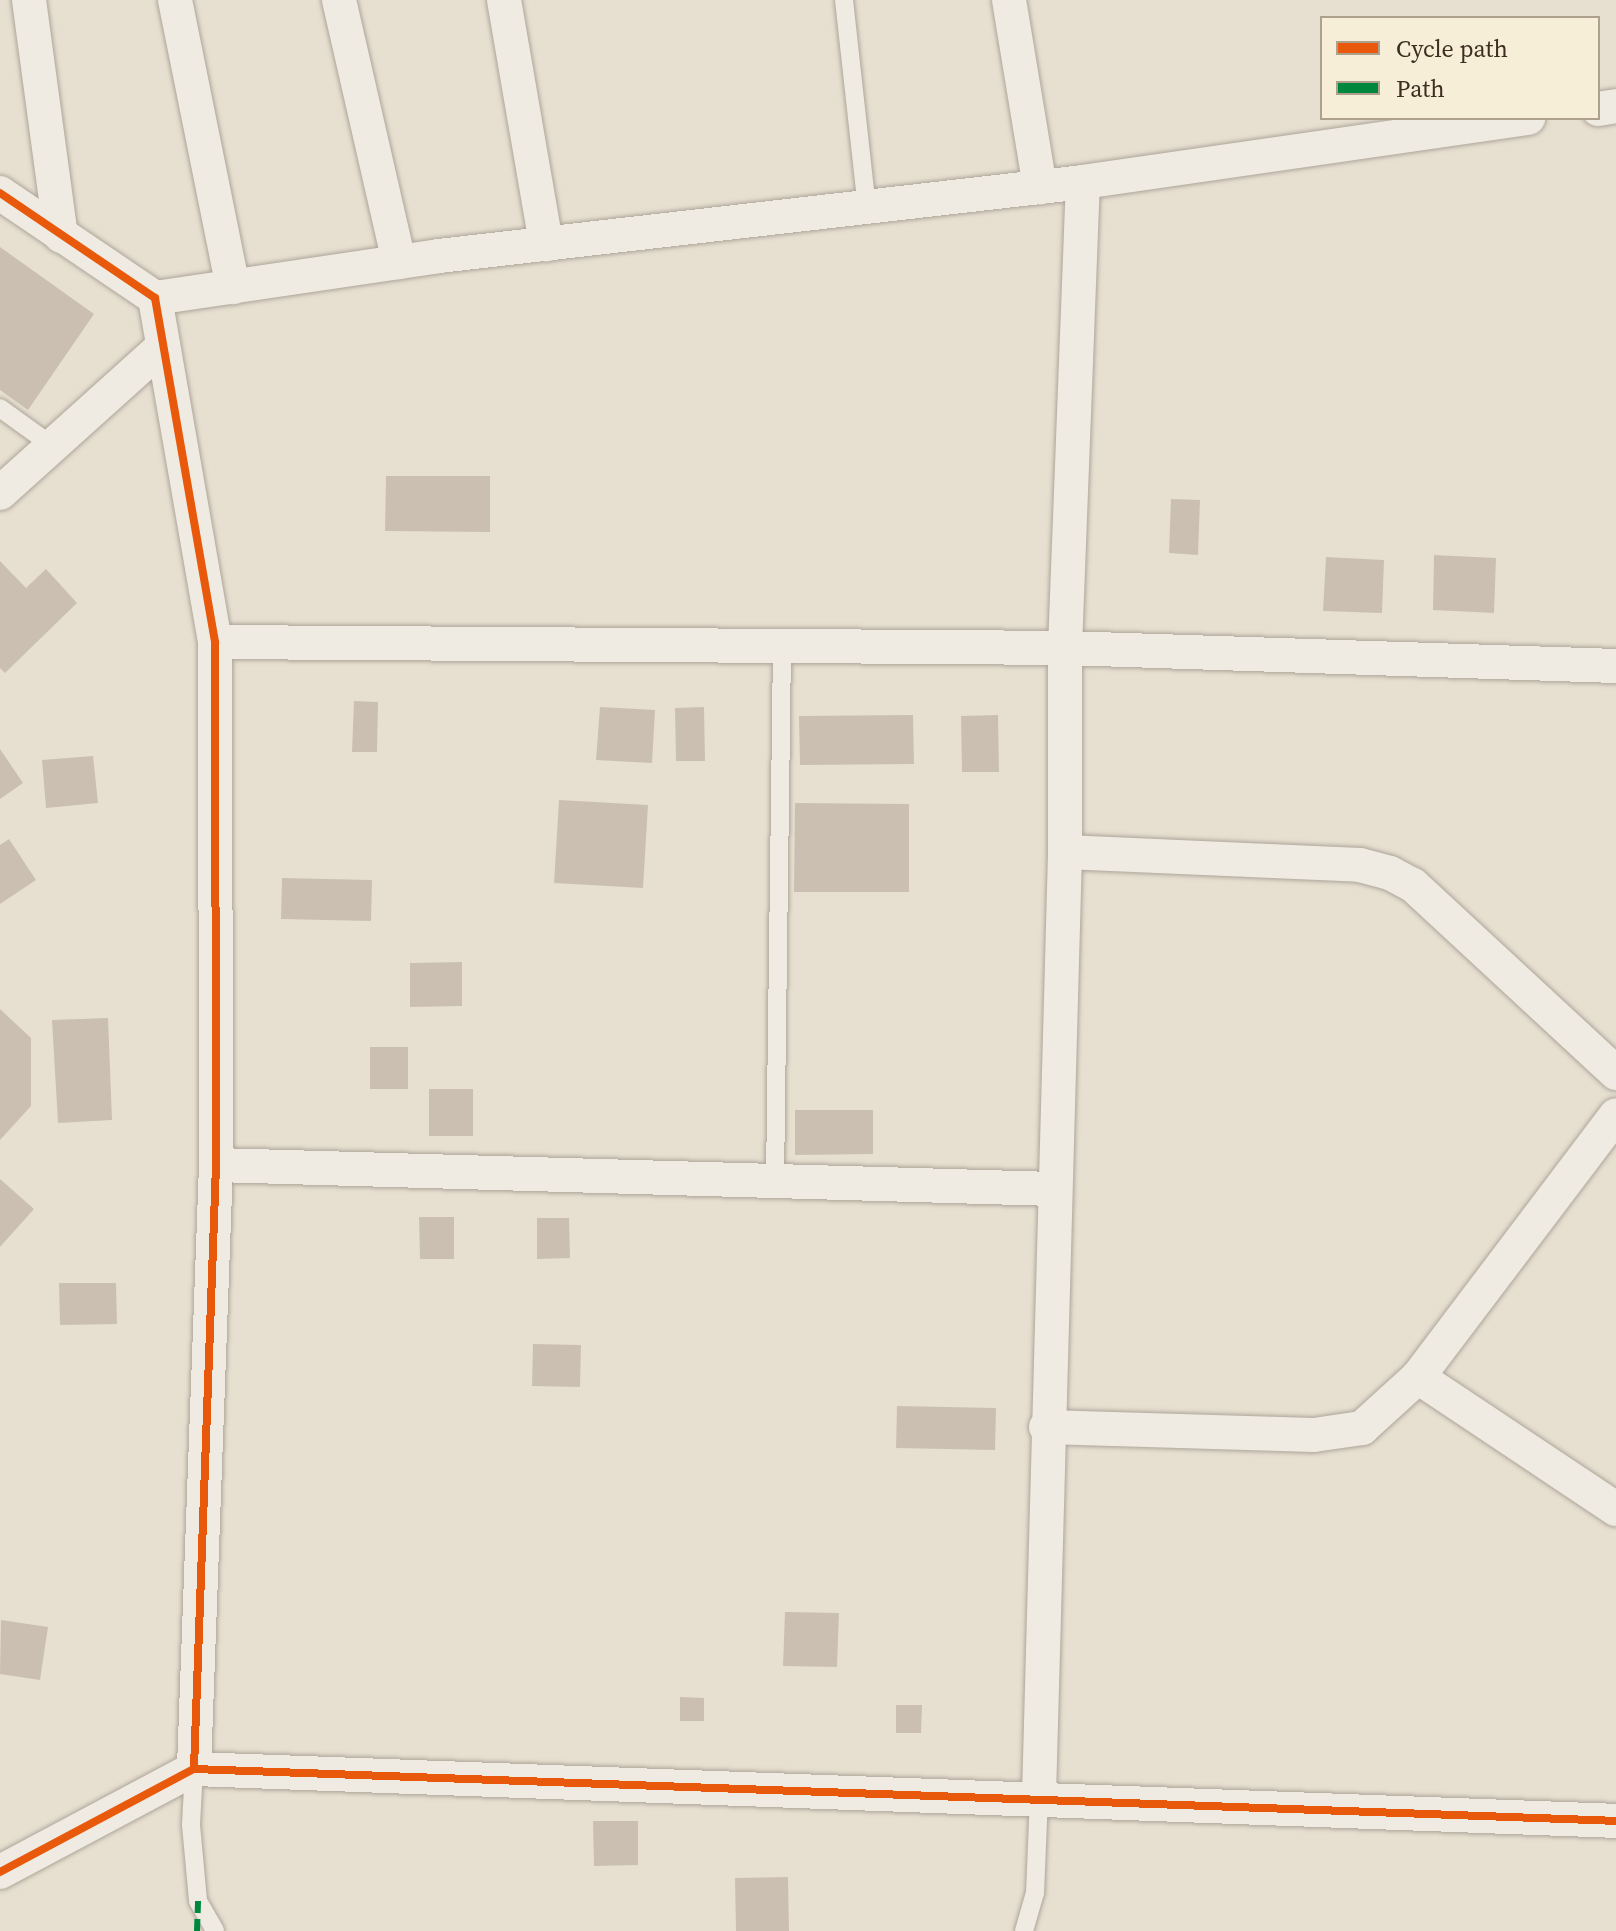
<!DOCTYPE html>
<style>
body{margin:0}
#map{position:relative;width:1616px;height:1931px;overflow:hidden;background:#e7e0d1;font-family:"Source Serif 4",serif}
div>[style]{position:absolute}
.building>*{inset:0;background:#cbbfb2}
.roads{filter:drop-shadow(0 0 2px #ada599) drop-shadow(0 0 2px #ada599)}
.lane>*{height:18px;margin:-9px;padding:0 9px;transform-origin:9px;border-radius:9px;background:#efebe3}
.street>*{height:34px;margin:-17px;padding:0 17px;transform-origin:17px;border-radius:17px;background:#efebe3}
.quiet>*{height:6px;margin-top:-3px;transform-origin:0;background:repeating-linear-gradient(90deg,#00873e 0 12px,transparent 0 18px)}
.cycleway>*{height:8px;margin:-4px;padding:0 4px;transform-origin:4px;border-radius:4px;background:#e8590c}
span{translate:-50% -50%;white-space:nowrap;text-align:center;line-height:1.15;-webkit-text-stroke:6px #f7eed8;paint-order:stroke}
.legend{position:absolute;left:1320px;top:16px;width:280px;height:104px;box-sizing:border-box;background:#f7eed8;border:2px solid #ada18e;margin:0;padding:10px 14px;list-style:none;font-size:24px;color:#3d2e20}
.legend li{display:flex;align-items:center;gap:16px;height:40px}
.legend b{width:40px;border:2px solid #ada18e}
</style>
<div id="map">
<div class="building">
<div style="clip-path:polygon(0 247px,94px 314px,28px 410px,0 390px)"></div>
<div style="clip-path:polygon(386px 476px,490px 476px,490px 532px,385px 531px)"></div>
<div style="clip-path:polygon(1171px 499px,1200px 500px,1198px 555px,1169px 553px)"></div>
<div style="clip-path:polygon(1434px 555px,1496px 558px,1494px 613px,1433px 610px)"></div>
<div style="clip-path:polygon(1326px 557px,1384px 560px,1382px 613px,1323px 611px)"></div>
<div style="clip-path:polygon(0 561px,26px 588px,46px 569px,77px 603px,5px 673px,0 668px)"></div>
<div style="clip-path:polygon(354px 701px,378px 702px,377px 752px,352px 752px)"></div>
<div style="clip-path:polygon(600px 707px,655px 710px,652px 763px,596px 760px)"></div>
<div style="clip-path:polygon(704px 707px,705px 761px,676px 761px,675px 708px)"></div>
<div style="clip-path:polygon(913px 715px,914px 764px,800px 765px,799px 716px)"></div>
<div style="clip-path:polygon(998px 715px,999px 772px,962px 772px,961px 716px)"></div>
<div style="clip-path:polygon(0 749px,23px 783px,0 799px)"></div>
<div style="clip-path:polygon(93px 756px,98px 803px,46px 808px,42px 760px)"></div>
<div style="clip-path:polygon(559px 800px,648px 805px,643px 888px,554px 883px)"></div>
<div style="clip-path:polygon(795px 803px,909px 804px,909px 892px,794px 892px)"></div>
<div style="clip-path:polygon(9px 839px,36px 880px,0 904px,0 845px)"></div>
<div style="clip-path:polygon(282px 878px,372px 880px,371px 921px,281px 919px)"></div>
<div style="clip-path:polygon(462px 962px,462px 1006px,410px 1007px,410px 963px)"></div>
<div style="clip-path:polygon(0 1009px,31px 1038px,31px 1106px,0 1140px)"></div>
<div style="clip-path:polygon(108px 1018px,112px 1120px,58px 1123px,52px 1020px)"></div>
<div style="clip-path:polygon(370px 1047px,408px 1047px,408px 1089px,370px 1089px)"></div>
<div style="clip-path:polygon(429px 1089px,473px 1089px,473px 1136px,429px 1136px)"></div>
<div style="clip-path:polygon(795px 1110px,873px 1110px,873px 1154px,795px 1155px)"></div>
<div style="clip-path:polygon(0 1179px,34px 1209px,0 1247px)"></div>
<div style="clip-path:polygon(419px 1217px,454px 1217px,454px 1259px,420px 1259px)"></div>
<div style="clip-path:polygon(537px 1218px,569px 1218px,570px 1258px,537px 1259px)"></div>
<div style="clip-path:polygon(59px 1283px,116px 1283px,117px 1324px,60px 1325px)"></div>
<div style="clip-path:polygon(533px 1344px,581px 1345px,580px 1387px,532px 1386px)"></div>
<div style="clip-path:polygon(897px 1406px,996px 1408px,995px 1450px,896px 1448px)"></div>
<div style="clip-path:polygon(785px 1612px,839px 1613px,837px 1667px,783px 1666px)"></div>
<div style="clip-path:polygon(1px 1620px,48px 1627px,40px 1680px,0 1674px)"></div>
<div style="clip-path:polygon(680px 1697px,704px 1698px,704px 1721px,680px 1721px)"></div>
<div style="clip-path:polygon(896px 1705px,922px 1705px,921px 1733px,896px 1733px)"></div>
<div style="clip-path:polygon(593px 1821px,638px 1821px,638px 1865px,594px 1866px)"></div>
<div style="clip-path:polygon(788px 1877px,789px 1931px,736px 1931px,735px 1878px)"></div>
</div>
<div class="roads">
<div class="lane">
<div style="left:844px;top:0;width:208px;rotate:83.7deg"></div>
<div style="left:0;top:408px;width:67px;rotate:35.8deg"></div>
<div style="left:775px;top:1181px;width:535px;rotate:-89.25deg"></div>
<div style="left:194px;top:1769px;width:56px;rotate:93.1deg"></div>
<div style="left:191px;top:1825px;width:76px;rotate:84.7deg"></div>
<div style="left:198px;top:1901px;width:34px;rotate:60deg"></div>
<div style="left:1024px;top:1931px;width:40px;rotate:-74deg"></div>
<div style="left:1035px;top:1893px;width:97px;rotate:-87.6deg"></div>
</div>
<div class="street">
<div style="left:29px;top:0;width:238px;rotate:82.3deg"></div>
<div style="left:175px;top:0;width:293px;rotate:78.6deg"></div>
<div style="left:339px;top:0;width:269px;rotate:77.1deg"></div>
<div style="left:504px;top:0;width:248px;rotate:80.2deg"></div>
<div style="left:1009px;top:0;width:190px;rotate:80.6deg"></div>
<div style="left:1598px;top:109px;width:18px;rotate:-9deg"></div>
<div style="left:0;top:193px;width:187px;rotate:34.1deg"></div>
<div style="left:155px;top:298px;width:349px;rotate:80.1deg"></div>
<div style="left:215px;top:642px;width:523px;rotate:89.89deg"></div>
<div style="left:216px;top:1165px;width:604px;rotate:92.09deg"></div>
<div style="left:155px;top:298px;width:287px;rotate:-8.4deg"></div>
<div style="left:439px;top:256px;width:648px;rotate:-6.55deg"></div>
<div style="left:1083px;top:182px;width:450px;rotate:-8.2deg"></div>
<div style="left:0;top:493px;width:219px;rotate:-42deg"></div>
<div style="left:215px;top:642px;width:850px;rotate:0.4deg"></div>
<div style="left:1065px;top:648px;width:551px;rotate:1.87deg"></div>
<div style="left:1065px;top:852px;width:295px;rotate:2.5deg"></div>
<div style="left:1360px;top:865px;width:31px;rotate:15deg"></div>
<div style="left:1390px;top:873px;width:26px;rotate:28deg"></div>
<div style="left:1413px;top:885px;width:277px;rotate:42.8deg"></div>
<div style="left:216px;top:1165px;width:837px;rotate:1.64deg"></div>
<div style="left:1418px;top:1377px;width:238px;rotate:33.7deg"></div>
<div style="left:1046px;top:1427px;width:268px;rotate:1.7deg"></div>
<div style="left:1314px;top:1435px;width:49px;rotate:-8.3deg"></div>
<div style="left:1362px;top:1428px;width:76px;rotate:-42.3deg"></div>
<div style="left:1418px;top:1377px;width:328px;rotate:-52.9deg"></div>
<div style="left:1039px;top:1796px;width:944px;rotate:-88.42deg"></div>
<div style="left:1065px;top:852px;width:204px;rotate:-90deg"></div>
<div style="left:1065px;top:648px;width:466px;rotate:-87.8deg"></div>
<div style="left:0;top:1872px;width:220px;rotate:-28deg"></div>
<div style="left:194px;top:1769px;width:1423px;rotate:2.09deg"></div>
</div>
</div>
<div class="quiet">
<div style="left:197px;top:1931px;width:30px;rotate:-88deg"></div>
</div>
<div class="cycleway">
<div style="left:0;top:193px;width:187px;rotate:34.1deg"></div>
<div style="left:155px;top:298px;width:349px;rotate:80.1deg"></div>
<div style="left:215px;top:642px;width:523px;rotate:89.89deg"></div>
<div style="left:216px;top:1165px;width:604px;rotate:92.09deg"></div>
<div style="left:0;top:1872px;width:220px;rotate:-28deg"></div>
<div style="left:194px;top:1769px;width:1423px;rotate:2.09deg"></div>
</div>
<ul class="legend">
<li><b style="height:10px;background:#e8590c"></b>Cycle path</li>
<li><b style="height:10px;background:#00873e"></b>Path</li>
</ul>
</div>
